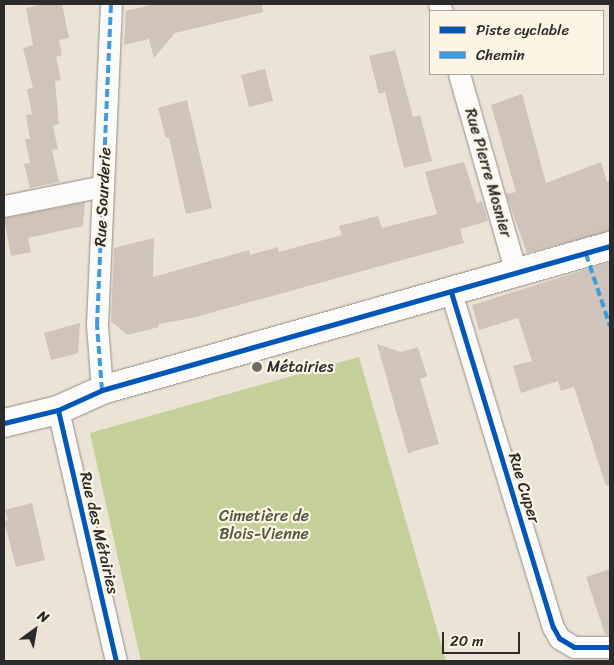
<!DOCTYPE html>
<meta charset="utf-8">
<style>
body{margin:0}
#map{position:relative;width:614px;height:665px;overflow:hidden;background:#ebe3d5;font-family:Sriracha,sans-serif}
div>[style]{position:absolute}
.green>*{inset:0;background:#c5d098}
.building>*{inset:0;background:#d0c3b9}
.roads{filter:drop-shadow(0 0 1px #918d86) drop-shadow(0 0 1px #918d86)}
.street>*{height:21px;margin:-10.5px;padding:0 10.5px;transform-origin:10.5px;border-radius:10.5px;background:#fcfbf9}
.secondary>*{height:28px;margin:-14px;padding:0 14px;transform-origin:14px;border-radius:14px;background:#fcfbf9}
.quiet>*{height:4px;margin-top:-2px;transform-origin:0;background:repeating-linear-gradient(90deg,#3d9ce1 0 8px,transparent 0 12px)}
.cycleway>*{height:5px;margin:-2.5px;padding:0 2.5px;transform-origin:2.5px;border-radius:2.5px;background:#0057b8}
.dots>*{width:14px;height:14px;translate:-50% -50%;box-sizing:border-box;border:2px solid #fcf5e5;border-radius:50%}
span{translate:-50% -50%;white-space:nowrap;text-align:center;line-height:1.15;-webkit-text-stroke:4.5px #fcf5e5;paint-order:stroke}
.street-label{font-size:16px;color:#2b2b2b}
.poi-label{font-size:16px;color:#2b2b2b}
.left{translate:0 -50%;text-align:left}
.park-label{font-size:16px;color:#50583d}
.frame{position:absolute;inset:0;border:5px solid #2b2b2b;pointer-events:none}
.legend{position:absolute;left:429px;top:10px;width:175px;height:65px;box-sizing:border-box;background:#fcf5e5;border:1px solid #a8a49b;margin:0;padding:6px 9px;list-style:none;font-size:15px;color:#2b2b2b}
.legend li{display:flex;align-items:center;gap:10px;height:25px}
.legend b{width:25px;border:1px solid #a8a49b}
.north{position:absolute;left:10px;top:605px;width:50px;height:50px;-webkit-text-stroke:4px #fcf5e5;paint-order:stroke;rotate:32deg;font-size:14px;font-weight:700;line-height:20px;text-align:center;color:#2b2b2b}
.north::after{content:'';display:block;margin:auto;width:18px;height:22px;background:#2b2b2b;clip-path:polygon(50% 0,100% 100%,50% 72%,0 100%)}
.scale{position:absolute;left:442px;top:632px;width:78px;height:22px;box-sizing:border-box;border:2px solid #2b2b2b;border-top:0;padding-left:6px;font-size:15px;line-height:18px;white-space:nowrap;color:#2b2b2b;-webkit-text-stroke:4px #fcf5e5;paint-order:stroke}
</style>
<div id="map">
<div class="green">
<div style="clip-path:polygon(359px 357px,446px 661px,141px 661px,90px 433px)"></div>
</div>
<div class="building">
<div style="clip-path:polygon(44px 4px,62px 4px,69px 38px,59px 40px,62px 55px,56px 57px,61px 80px,55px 81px,59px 124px,53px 126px,58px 149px,52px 150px,59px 182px,30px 188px,24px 164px,30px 163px,25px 139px,30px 139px,26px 115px,32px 114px,27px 89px,33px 88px,23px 48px,33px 45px,26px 8px)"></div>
<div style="clip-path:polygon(155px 4px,262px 4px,263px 12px,175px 33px,154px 58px,149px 39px,124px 45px,126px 11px)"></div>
<div style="clip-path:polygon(395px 50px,413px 117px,420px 115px,432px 161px,404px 168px,385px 92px,379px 94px,369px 56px)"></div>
<div style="clip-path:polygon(265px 69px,273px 101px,249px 107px,241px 75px)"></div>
<div style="clip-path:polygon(522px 94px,546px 183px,601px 162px,607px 182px,610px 181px,610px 231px,527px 253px,506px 194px,516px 192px,491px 105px)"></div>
<div style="clip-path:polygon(187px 100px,212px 208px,186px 214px,169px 137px,166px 138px,158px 108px)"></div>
<div style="clip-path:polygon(464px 162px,477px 203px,482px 201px,488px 221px,460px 229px,464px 243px,192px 318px,159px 324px,159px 327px,127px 335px,111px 321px,114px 248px,154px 238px,153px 277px,249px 250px,250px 255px,278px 247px,279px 252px,342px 235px,339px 226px,378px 216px,382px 228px,437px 214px,425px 172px)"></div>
<div style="clip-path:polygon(85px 202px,83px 226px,28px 238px,31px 252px,11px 256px,4px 218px)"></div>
<div style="clip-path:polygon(610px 262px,610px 485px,606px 486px,574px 387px,561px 391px,558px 381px,521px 393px,513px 366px,532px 361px,518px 318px,479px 330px,472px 305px)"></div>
<div style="clip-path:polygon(80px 323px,78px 353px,51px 360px,44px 333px)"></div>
<div style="clip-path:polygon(377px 344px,401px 352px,418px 347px,427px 376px,420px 379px,439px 444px,408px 453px)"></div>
<div style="clip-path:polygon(32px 503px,45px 560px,16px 567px,4px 521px,8px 520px,5px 510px)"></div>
<div style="clip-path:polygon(610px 569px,610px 635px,605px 634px,586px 577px)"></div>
</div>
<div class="roads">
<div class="street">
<div style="left:439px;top:4px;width:8px;rotate:67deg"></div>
<div style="left:459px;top:74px;width:207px;rotate:74deg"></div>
<div style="left:4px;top:206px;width:101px;rotate:-11.4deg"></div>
<div style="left:451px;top:292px;width:350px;rotate:73.1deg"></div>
<div style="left:553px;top:627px;width:13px;rotate:61deg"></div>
<div style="left:559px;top:638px;width:17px;rotate:31deg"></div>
<div style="left:574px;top:647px;width:36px"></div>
<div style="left:102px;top:390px;width:65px;rotate:-94.4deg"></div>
<div style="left:97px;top:325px;width:321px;rotate:-87.5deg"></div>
<div style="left:58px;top:410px;width:258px;rotate:77deg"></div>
</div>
<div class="secondary">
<div style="left:4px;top:423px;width:56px;rotate:-13.5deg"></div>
<div style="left:58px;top:410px;width:48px;rotate:-24.4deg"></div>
<div style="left:102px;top:390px;width:528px;rotate:-15.83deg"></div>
</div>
</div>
<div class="quiet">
<div style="left:586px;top:254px;width:76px;rotate:71.6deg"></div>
<div style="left:102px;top:390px;width:65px;rotate:-94.4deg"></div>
<div style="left:97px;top:325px;width:321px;rotate:-87.5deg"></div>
</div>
<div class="cycleway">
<div style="left:451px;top:292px;width:350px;rotate:73.1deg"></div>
<div style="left:553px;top:627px;width:13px;rotate:61deg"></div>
<div style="left:559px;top:638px;width:17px;rotate:31deg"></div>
<div style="left:574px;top:647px;width:36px"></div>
<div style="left:58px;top:410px;width:258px;rotate:77deg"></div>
<div style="left:4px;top:423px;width:56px;rotate:-13.5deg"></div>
<div style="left:58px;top:410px;width:48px;rotate:-24.4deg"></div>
<div style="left:102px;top:390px;width:528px;rotate:-15.83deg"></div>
</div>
<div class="dots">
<div style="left:257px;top:367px;background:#6e6b66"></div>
</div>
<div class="street-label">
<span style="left:488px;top:173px;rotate:74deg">Rue Pierre Mosnier</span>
<span style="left:103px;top:197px;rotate:-87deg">Rue Sourderie</span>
<span style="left:524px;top:488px;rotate:73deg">Rue Cuper</span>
<span style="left:99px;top:533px;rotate:77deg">Rue des Métairies</span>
</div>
<div class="poi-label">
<span class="left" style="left:267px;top:367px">Métairies</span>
</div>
<div class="park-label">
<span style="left:264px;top:525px">Cimetière de<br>Blois-Vienne</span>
</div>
<div class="frame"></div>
<ul class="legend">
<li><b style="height:6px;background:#0057b8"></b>Piste cyclable</li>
<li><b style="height:6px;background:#3d9ce1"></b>Chemin</li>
</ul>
<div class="north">N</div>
<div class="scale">20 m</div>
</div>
